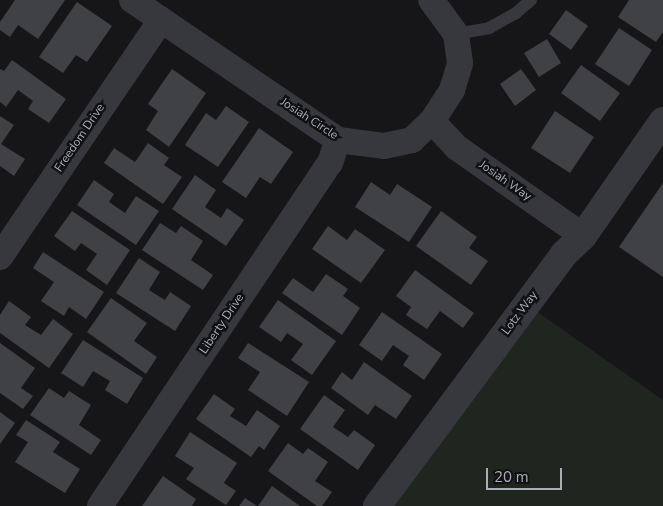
<!DOCTYPE html>
<style>
body{margin:0}
#map{position:relative;width:663px;height:506px;overflow:hidden;background:#161618;font-family:"Nunito Sans",sans-serif}
div>[style]{position:absolute}
.green>*{inset:0;background:#1e261f}
.building>*{inset:0;background:#404145}
.service>*{height:12px;margin:-6px;padding:0 6px;transform-origin:6px;border-radius:6px;background:#37383d}
.minor>*{height:26px;margin:-13px;padding:0 13px;transform-origin:13px;border-radius:13px;background:#37383d}
.tertiary>*{height:28px;margin:-14px;padding:0 14px;transform-origin:14px;border-radius:14px;background:#37383d}
span{translate:-50% -50%;white-space:nowrap;text-align:center;line-height:1.15;-webkit-text-stroke:5px #111113;paint-order:stroke}
.street-label{font-size:12px;color:#a8adb8}
.scale{position:absolute;left:486px;top:468px;width:76px;height:22px;box-sizing:border-box;border:2px solid #a8adb8;border-top:0;padding-left:6px;font-size:15px;line-height:18px;white-space:nowrap;color:#a8adb8;-webkit-text-stroke:4px #111113;paint-order:stroke}
</style>
<div id="map">
<div class="green">
<div style="clip-path:polygon(519px 299px,663px 400px,663px 506px,363px 506px)"></div>
</div>
<div class="building">
<div style="clip-path:polygon(15px 0,65px 0,38px 39px,18px 25px,10px 37px,0 30px,0 22px)"></div>
<div style="clip-path:polygon(629px 0,663px 0,663px 32px,656px 42px,618px 17px)"></div>
<div style="clip-path:polygon(77px 2px,112px 26px,87px 62px,76px 55px,63px 73px,39px 57px)"></div>
<div style="clip-path:polygon(566px 10px,588px 26px,571px 50px,549px 34px)"></div>
<div style="clip-path:polygon(619px 28px,652px 50px,629px 86px,595px 64px)"></div>
<div style="clip-path:polygon(547px 39px,561px 63px,539px 77px,524px 53px)"></div>
<div style="clip-path:polygon(12px 60px,66px 99px,49px 123px,28px 109px,33px 101px,18px 90px,6px 107px,0 102px,0 69px,4px 71px)"></div>
<div style="clip-path:polygon(581px 65px,620px 93px,600px 121px,561px 93px)"></div>
<div style="clip-path:polygon(172px 69px,206px 93px,169px 147px,146px 130px,158px 111px,148px 104px)"></div>
<div style="clip-path:polygon(521px 69px,536px 90px,515px 106px,500px 84px)"></div>
<div style="clip-path:polygon(226px 106px,249px 122px,218px 167px,185px 145px,206px 113px,216px 120px)"></div>
<div style="clip-path:polygon(555px 111px,594px 137px,570px 173px,531px 148px)"></div>
<div style="clip-path:polygon(0 116px,14px 125px,1px 144px,25px 159px,14px 176px,0 166px)"></div>
<div style="clip-path:polygon(259px 128px,293px 152px,271px 184px,260px 177px,246px 198px,222px 182px)"></div>
<div style="clip-path:polygon(148px 143px,169px 158px,164px 165px,182px 177px,163px 204px,104px 163px,114px 148px,135px 162px)"></div>
<div style="clip-path:polygon(195px 175px,216px 190px,205px 207px,221px 218px,227px 208px,244px 220px,226px 246px,172px 209px)"></div>
<div style="clip-path:polygon(94px 180px,114px 194px,109px 202px,125px 213px,136px 196px,159px 211px,136px 245px,77px 205px)"></div>
<div style="clip-path:polygon(371px 182px,390px 195px,397px 184px,432px 207px,409px 242px,355px 207px)"></div>
<div style="clip-path:polygon(663px 183px,663px 277px,619px 247px)"></div>
<div style="clip-path:polygon(72px 211px,130px 250px,107px 285px,86px 270px,97px 254px,81px 243px,75px 251px,54px 236px)"></div>
<div style="clip-path:polygon(441px 211px,477px 237px,469px 248px,488px 261px,471px 285px,416px 246px)"></div>
<div style="clip-path:polygon(160px 223px,176px 233px,181px 226px,203px 241px,191px 260px,213px 275px,203px 290px,142px 250px)"></div>
<div style="clip-path:polygon(328px 226px,347px 240px,355px 229px,385px 250px,361px 283px,312px 249px)"></div>
<div style="clip-path:polygon(43px 252px,104px 292px,86px 319px,69px 307px,64px 316px,41px 301px,54px 282px,33px 268px)"></div>
<div style="clip-path:polygon(139px 258px,160px 272px,149px 290px,165px 300px,170px 292px,191px 306px,175px 331px,116px 293px)"></div>
<div style="clip-path:polygon(415px 270px,474px 313px,463px 328px,440px 311px,427px 329px,406px 315px,411px 307px,396px 296px)"></div>
<div style="clip-path:polygon(326px 274px,348px 289px,343px 296px,360px 308px,342px 335px,282px 293px,293px 278px,313px 292px)"></div>
<div style="clip-path:polygon(111px 298px,147px 323px,134px 341px,157px 357px,146px 374px,87px 332px)"></div>
<div style="clip-path:polygon(278px 300px,336px 341px,312px 375px,291px 360px,303px 344px,287px 333px,281px 342px,259px 327px)"></div>
<div style="clip-path:polygon(9px 301px,31px 317px,25px 325px,41px 335px,53px 319px,73px 334px,49px 368px,0 333px,0 315px)"></div>
<div style="clip-path:polygon(382px 312px,442px 354px,424px 380px,403px 365px,409px 356px,393px 345px,382px 361px,359px 345px)"></div>
<div style="clip-path:polygon(83px 340px,143px 378px,127px 404px,105px 390px,110px 381px,93px 371px,83px 387px,61px 373px)"></div>
<div style="clip-path:polygon(0 343px,35px 368px,21px 388px,33px 396px,23px 409px,0 393px)"></div>
<div style="clip-path:polygon(248px 343px,309px 382px,287px 416px,248px 390px,260px 372px,238px 358px)"></div>
<div style="clip-path:polygon(364px 362px,412px 396px,396px 419px,375px 405px,368px 415px,331px 388px,342px 372px,352px 380px)"></div>
<div style="clip-path:polygon(49px 388px,64px 398px,69px 391px,91px 405px,79px 425px,101px 440px,91px 455px,30px 415px)"></div>
<div style="clip-path:polygon(214px 394px,235px 409px,230px 416px,246px 426px,257px 410px,280px 426px,264px 450px,259px 446px,251px 457px,196px 419px)"></div>
<div style="clip-path:polygon(324px 395px,345px 410px,333px 427px,348px 437px,354px 430px,375px 445px,358px 470px,300px 429px)"></div>
<div style="clip-path:polygon(0 412px,15px 423px,0 444px)"></div>
<div style="clip-path:polygon(26px 420px,60px 442px,53px 452px,80px 469px,65px 493px,15px 462px,28px 442px,16px 435px)"></div>
<div style="clip-path:polygon(190px 432px,237px 463px,224px 483px,236px 491px,226px 505px,186px 479px,194px 468px,175px 456px)"></div>
<div style="clip-path:polygon(288px 443px,303px 454px,308px 448px,328px 462px,315px 481px,332px 492px,322px 506px,317px 506px,268px 471px)"></div>
<div style="clip-path:polygon(163px 476px,196px 499px,192px 506px,142px 506px)"></div>
<div style="clip-path:polygon(272px 486px,300px 506px,258px 506px)"></div>
<div style="clip-path:polygon(245px 498px,257px 506px,239px 506px)"></div>
</div>
<div class="service">
<div style="left:456px;top:34px;width:34px;rotate:-10deg"></div>
<div style="left:489px;top:28px;width:31px;rotate:-29deg"></div>
<div style="left:516px;top:13px;width:20px;rotate:-41deg"></div>
</div>
<div class="minor">
<div style="left:132px;top:0;width:249px;rotate:34.2deg"></div>
<div style="left:338px;top:140px;width:46px;rotate:7.4deg"></div>
<div style="left:384px;top:146px;width:29px;rotate:-12deg"></div>
<div style="left:412px;top:140px;width:28px;rotate:-44deg"></div>
<div style="left:432px;top:121px;width:37px;rotate:-57deg"></div>
<div style="left:452px;top:90px;width:28px;rotate:-73deg"></div>
<div style="left:460px;top:63px;width:29px;rotate:-98deg"></div>
<div style="left:456px;top:34px;width:42px;rotate:-126.3deg"></div>
<div style="left:432px;top:121px;width:35px;rotate:47deg"></div>
<div style="left:456px;top:147px;width:155px;rotate:35deg"></div>
<div style="left:0;top:257px;width:287px;rotate:-55.8deg"></div>
<div style="left:100px;top:506px;width:413px;rotate:-56.2deg"></div>
<div style="left:330px;top:163px;width:24px;rotate:-71deg"></div>
</div>
<div class="tertiary">
<div style="left:377px;top:506px;width:314px;rotate:-53.4deg"></div>
<div style="left:564px;top:254px;width:26px;rotate:-43deg"></div>
<div style="left:583px;top:236px;width:140px;rotate:-55.2deg"></div>
</div>
<div class="street-label">
<span style="left:309px;top:119px;rotate:33deg">Josiah Circle</span>
<span style="left:80px;top:138px;rotate:-56deg">Freedom Drive</span>
<span style="left:505px;top:181px;rotate:35deg">Josiah Way</span>
<span style="left:520px;top:313px;rotate:-53deg">Lotz Way</span>
<span style="left:222px;top:324px;rotate:-56deg">Liberty Drive</span>
</div>
<div class="scale">20 m</div>
</div>
